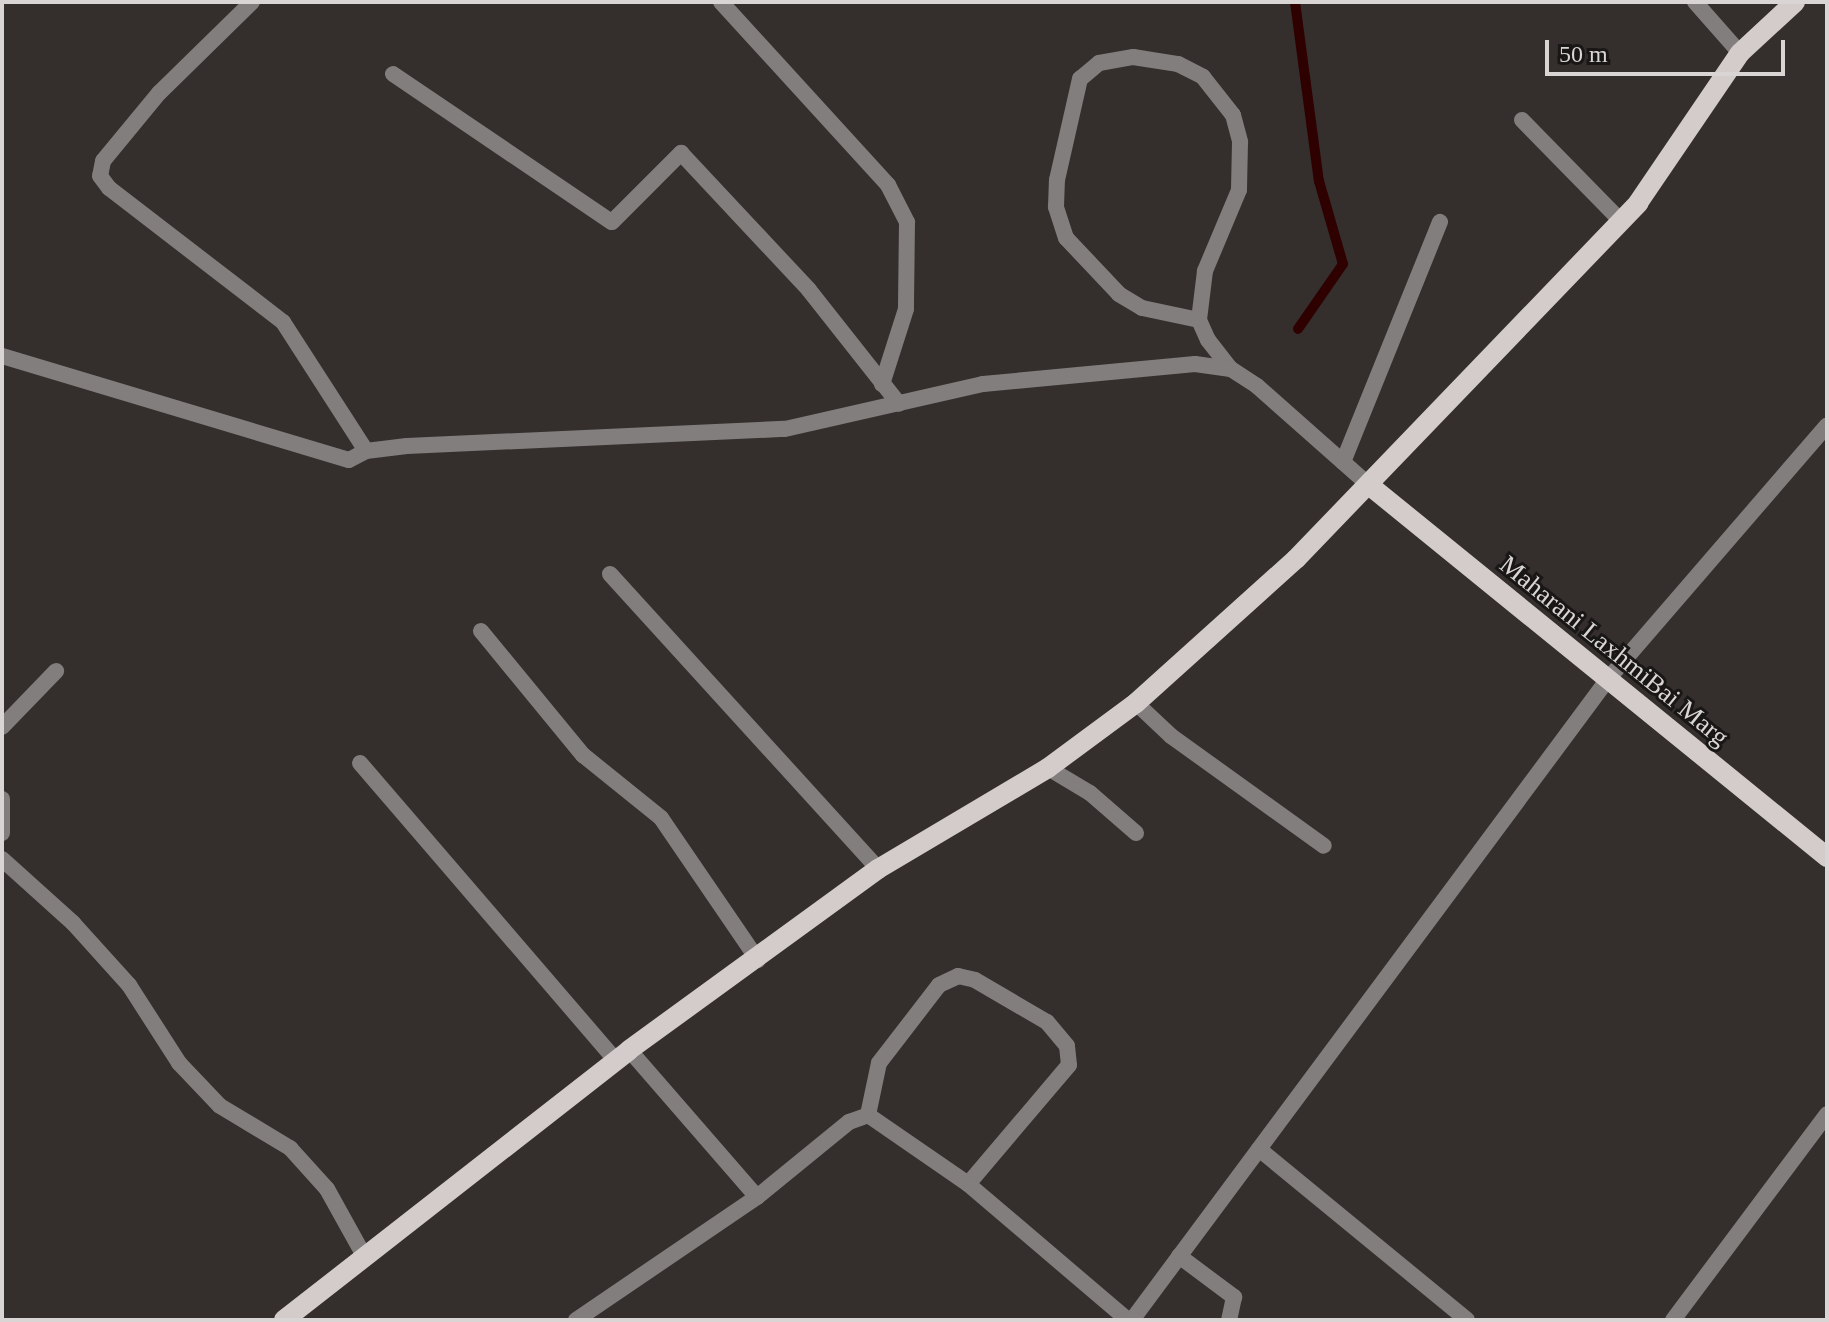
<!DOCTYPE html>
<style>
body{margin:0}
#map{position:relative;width:1829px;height:1322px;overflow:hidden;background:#342e2d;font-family:"Times New Roman",serif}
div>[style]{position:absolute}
.stream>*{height:10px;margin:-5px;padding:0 5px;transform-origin:5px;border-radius:5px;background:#2e0100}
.service>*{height:16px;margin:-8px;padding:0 8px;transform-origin:8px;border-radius:8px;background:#817e7d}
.minor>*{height:16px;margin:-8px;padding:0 8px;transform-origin:8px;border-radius:8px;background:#817e7d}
.primary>*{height:20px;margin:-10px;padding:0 10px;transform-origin:10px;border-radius:10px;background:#d3cccb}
span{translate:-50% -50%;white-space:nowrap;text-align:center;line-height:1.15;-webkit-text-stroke:6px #191716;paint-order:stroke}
.street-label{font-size:26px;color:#d9d5d5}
.frame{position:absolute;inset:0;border:4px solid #d9d5d5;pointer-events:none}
.scale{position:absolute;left:1545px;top:40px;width:240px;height:36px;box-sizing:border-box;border:4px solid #d9d5d5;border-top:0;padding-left:10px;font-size:24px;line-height:28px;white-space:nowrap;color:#d9d5d5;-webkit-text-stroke:6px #191716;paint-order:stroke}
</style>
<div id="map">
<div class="stream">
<div style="left:1295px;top:2px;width:181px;rotate:82.4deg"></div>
<div style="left:1319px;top:181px;width:86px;rotate:73.9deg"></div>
<div style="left:1343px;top:264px;width:79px;rotate:124.7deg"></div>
</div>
<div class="service">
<div style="left:1522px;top:120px;width:140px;rotate:45.6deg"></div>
<div style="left:1199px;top:320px;width:58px;rotate:-168.1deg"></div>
<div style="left:1142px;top:308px;width:27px;rotate:-149deg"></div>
<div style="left:1119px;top:294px;width:77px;rotate:-133.4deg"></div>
<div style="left:1066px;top:238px;width:33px;rotate:-108deg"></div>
<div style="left:1056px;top:207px;width:27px;rotate:-88deg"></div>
<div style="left:1057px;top:180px;width:104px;rotate:-77.2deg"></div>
<div style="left:1080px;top:79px;width:25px;rotate:-40deg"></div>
<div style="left:1099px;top:63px;width:35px;rotate:-10deg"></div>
<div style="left:1133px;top:57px;width:46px;rotate:8.8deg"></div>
<div style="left:1178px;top:64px;width:28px;rotate:27deg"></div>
<div style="left:1203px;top:77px;width:48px;rotate:51.7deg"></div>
<div style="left:1233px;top:115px;width:28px;rotate:75deg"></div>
<div style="left:1240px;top:142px;width:48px;rotate:91.2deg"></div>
<div style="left:1239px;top:190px;width:88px;rotate:112.8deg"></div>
<div style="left:1205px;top:271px;width:49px;rotate:97deg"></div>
<div style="left:1199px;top:320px;width:22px;rotate:66deg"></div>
<div style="left:1208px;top:340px;width:37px;rotate:52deg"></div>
<div style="left:610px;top:574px;width:399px;rotate:47.7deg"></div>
<div style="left:1048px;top:768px;width:49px;rotate:30.8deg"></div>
<div style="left:1090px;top:793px;width:61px;rotate:41deg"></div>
</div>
<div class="minor">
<div style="left:252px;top:2px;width:130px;rotate:135.6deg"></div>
<div style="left:159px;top:93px;width:88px;rotate:129.5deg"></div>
<div style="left:103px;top:161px;width:15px;rotate:101deg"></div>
<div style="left:100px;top:176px;width:15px;rotate:53deg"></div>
<div style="left:109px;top:188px;width:220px;rotate:37.6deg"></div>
<div style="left:283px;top:322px;width:153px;rotate:57.2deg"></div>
<div style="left:721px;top:2px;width:248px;rotate:47.6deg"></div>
<div style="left:888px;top:185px;width:42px;rotate:62.8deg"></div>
<div style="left:907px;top:222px;width:87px;rotate:90.7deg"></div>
<div style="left:906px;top:309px;width:79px;rotate:107.7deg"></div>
<div style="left:1695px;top:2px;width:68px;rotate:48.6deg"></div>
<div style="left:393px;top:74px;width:264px;rotate:34.1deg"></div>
<div style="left:612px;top:222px;width:98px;rotate:-45deg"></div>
<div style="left:681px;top:153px;width:187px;rotate:46.9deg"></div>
<div style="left:809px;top:290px;width:145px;rotate:51.7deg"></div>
<div style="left:2px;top:356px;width:362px;rotate:16.7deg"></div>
<div style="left:349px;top:460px;width:19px;rotate:-28deg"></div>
<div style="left:366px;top:451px;width:41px;rotate:-7deg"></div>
<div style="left:407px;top:446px;width:378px;rotate:-2.6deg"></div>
<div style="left:785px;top:429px;width:203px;rotate:-12.8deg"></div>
<div style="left:983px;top:384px;width:213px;rotate:-5.4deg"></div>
<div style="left:1195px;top:364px;width:36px;rotate:8deg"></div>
<div style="left:1231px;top:369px;width:31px;rotate:33deg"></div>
<div style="left:1257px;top:386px;width:149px;rotate:41.5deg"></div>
<div style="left:1343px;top:462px;width:259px;rotate:-68deg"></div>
<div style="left:481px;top:631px;width:161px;rotate:50.6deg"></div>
<div style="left:583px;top:755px;width:100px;rotate:38.9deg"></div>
<div style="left:661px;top:818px;width:172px;rotate:55.7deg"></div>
<div style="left:1136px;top:703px;width:48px;rotate:43.3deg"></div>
<div style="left:1171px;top:736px;width:188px;rotate:35.7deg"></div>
<div style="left:2px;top:727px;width:78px;rotate:-46deg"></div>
<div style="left:360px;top:763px;width:393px;rotate:49.3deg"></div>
<div style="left:2px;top:799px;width:34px;rotate:90deg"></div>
<div style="left:2px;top:859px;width:96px;rotate:42deg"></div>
<div style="left:73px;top:923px;width:84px;rotate:47.9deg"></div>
<div style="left:129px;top:985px;width:93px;rotate:57.3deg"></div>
<div style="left:179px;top:1063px;width:59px;rotate:46.4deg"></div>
<div style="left:220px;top:1106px;width:82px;rotate:31deg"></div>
<div style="left:290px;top:1148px;width:55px;rotate:47.9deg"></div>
<div style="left:327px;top:1189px;width:74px;rotate:61deg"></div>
<div style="left:868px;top:1115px;width:53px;rotate:-78.1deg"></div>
<div style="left:879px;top:1063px;width:98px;rotate:-52.4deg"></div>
<div style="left:939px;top:985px;width:21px;rotate:-25deg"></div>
<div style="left:958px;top:976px;width:17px;rotate:13deg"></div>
<div style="left:975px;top:980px;width:83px;rotate:30.3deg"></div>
<div style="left:1047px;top:1022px;width:31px;rotate:50deg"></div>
<div style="left:1067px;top:1046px;width:19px;rotate:84deg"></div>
<div style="left:1069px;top:1065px;width:156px;rotate:130.3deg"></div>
<div style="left:1259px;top:1149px;width:269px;rotate:39.4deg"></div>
<div style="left:757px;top:1197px;width:119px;rotate:-39.2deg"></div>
<div style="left:849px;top:1122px;width:20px;rotate:-20deg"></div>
<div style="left:868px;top:1115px;width:121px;rotate:34.6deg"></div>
<div style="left:968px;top:1184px;width:210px;rotate:40.4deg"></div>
<div style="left:1179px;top:1256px;width:69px;rotate:36.7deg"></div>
<div style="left:1234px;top:1297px;width:24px;rotate:102deg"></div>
<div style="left:576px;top:1320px;width:219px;rotate:-34.2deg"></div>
<div style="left:757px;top:1197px;width:195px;rotate:-131deg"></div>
<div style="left:1132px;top:1320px;width:798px;rotate:-53.4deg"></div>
<div style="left:1608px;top:679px;width:335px;rotate:-49.2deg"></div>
<div style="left:1673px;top:1320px;width:257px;rotate:-53.2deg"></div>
</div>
<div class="primary">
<div style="left:1369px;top:485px;width:590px;rotate:39.08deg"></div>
<div style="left:284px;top:1320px;width:438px;rotate:-38deg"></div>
<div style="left:629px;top:1050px;width:308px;rotate:-36deg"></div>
<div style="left:878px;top:869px;width:198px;rotate:-30.7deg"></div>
<div style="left:1048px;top:768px;width:109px;rotate:-36.5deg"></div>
<div style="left:1136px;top:703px;width:215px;rotate:-42deg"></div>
<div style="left:1296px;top:559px;width:494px;rotate:-46.1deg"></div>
<div style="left:1638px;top:203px;width:181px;rotate:-55.8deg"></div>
<div style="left:1740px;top:53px;width:75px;rotate:-42.8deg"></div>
</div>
<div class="street-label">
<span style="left:1614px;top:651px;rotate:39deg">Maharani LaxhmiBai Marg</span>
</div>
<div class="frame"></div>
<div class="scale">50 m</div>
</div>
